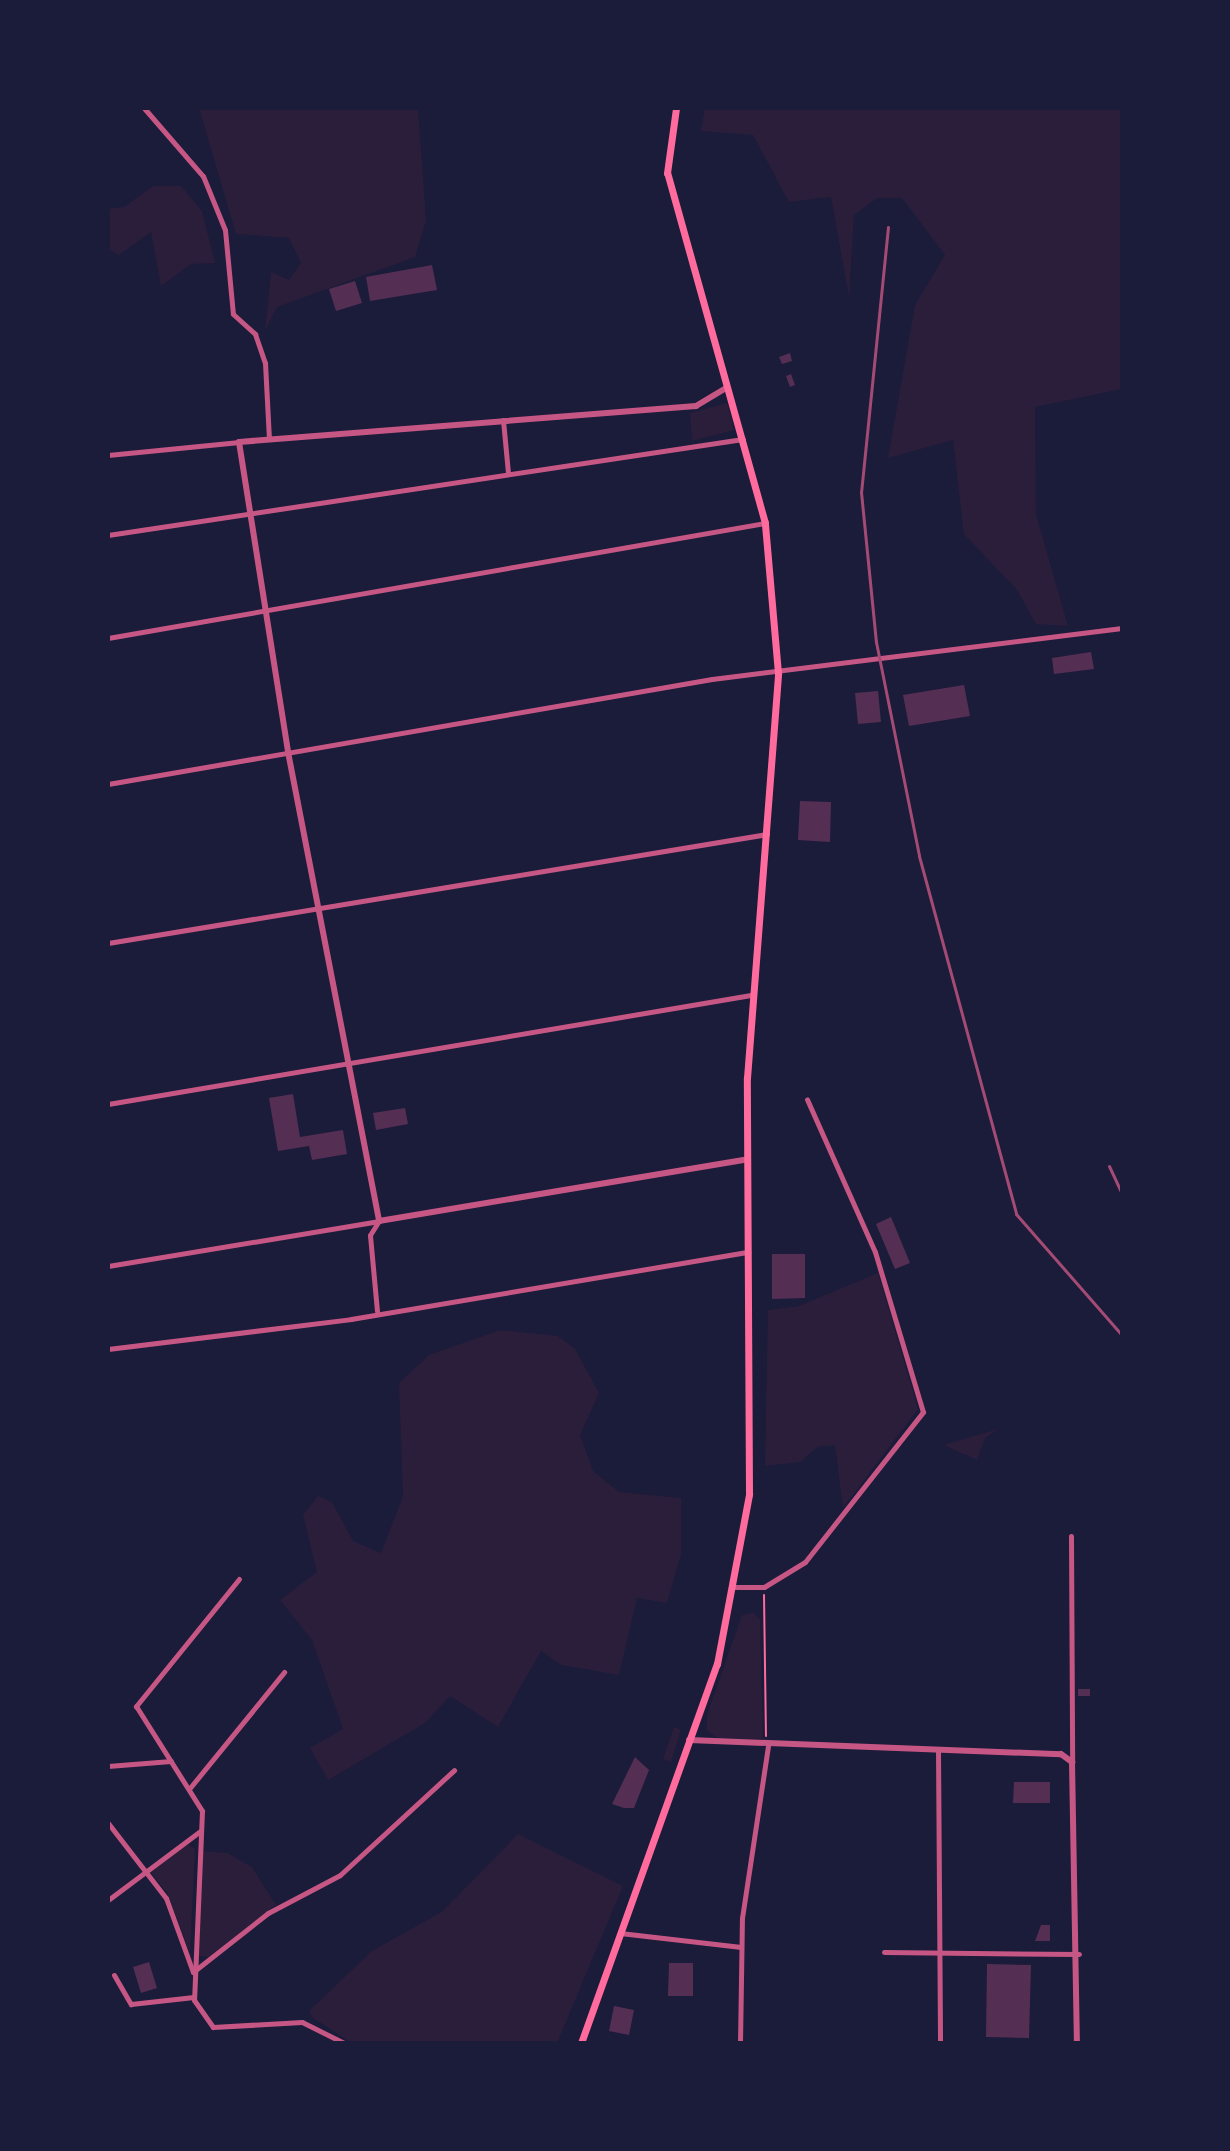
<!DOCTYPE html>
<style>
body{margin:0}
#map{position:relative;width:1230px;height:2151px;overflow:hidden;background:#1b1b3a;font-family:"PT Sans",sans-serif}
div>[style]{position:absolute}
.green>*{inset:0;background:#2a1e3b}
.building>*{inset:0;background:#542f53}
.path>*{height:2px;margin:-1px;padding:0 1px;transform-origin:1px;border-radius:1px;background:#ff6b9d}
.minor>*{height:5px;margin:-2.5px;padding:0 2.5px;transform-origin:2.5px;border-radius:2.5px;background:#c65784}
.tertiary>*{height:6px;margin:-3px;padding:0 3px;transform-origin:3px;border-radius:3px;background:#c65784}
.secondary>*{height:7px;margin:-3.5px;padding:0 3.5px;transform-origin:3.5px;border-radius:3.5px;background:#ff6b9d}
.rail>*{height:3px;margin:-1.5px;padding:0 1.5px;transform-origin:1.5px;border-radius:1.5px;background:#a44b75}
span{translate:-50% -50%;white-space:nowrap;text-align:center;line-height:1.15;-webkit-text-stroke:8px #1b1b3a;paint-order:stroke}
.frame{position:absolute;inset:0;border:110px solid #1b1b3a;pointer-events:none}
</style>
<div id="map">
<div class="green">
<div style="clip-path:polygon(199px 108px,418px 108px,426px 220px,415px 257px,277px 307px,265px 331px,271px 272px,289px 280px,301px 263px,289px 238px,236px 234px)"></div>
<div style="clip-path:polygon(705px 108px,1122px 108px,1122px 389px,1035px 407px,1036px 514px,1068px 626px,1036px 624px,1017px 590px,964px 534px,953px 440px,888px 458px,915px 305px,945px 255px,902px 198px,877px 198px,854px 215px,849px 297px,831px 197px,789px 202px,753px 135px,701px 131px)"></div>
<div style="clip-path:polygon(153px 186px,181px 186px,202px 211px,215px 263px,191px 264px,161px 286px,151px 232px,119px 255px,108px 249px,108px 209px,124px 207px)"></div>
<div style="clip-path:polygon(727px 403px,734px 430px,692px 441px,690px 413px)"></div>
<div style="clip-path:polygon(878px 1273px,918px 1409px,843px 1508px,835px 1445px,817px 1447px,801px 1462px,765px 1466px,768px 1310px,799px 1306px)"></div>
<div style="clip-path:polygon(500px 1330px,558px 1336px,575px 1349px,599px 1393px,580px 1435px,593px 1471px,619px 1492px,681px 1498px,681px 1554px,667px 1603px,637px 1598px,619px 1675px,561px 1665px,541px 1651px,498px 1727px,450px 1696px,425px 1723px,328px 1780px,310px 1748px,343px 1729px,312px 1640px,280px 1600px,317px 1572px,303px 1515px,318px 1496px,332px 1502px,353px 1541px,381px 1553px,403px 1496px,399px 1383px,429px 1355px)"></div>
<div style="clip-path:polygon(998px 1429px,985px 1438px,977px 1460px,944px 1445px)"></div>
<div style="clip-path:polygon(753px 1613px,760px 1619px,763px 1741px,719px 1739px,707px 1731px,707px 1715px,742px 1615px)"></div>
<div style="clip-path:polygon(674px 1727px,681px 1730px,671px 1762px,663px 1759px)"></div>
<div style="clip-path:polygon(518px 1834px,623px 1886px,557px 2043px,352px 2043px,313px 2018px,309px 2011px,372px 1951px,443px 1911px)"></div>
<div style="clip-path:polygon(188px 1844px,195px 1849px,190px 1953px,168px 1894px,149px 1870px)"></div>
<div style="clip-path:polygon(201px 1851px,227px 1853px,252px 1867px,276px 1905px,209px 1957px,199px 1956px)"></div>
</div>
<div class="building">
<div style="clip-path:polygon(432px 265px,437px 290px,370px 301px,366px 277px)"></div>
<div style="clip-path:polygon(355px 281px,362px 303px,336px 311px,329px 289px)"></div>
<div style="clip-path:polygon(790px 353px,792px 361px,782px 364px,779px 357px)"></div>
<div style="clip-path:polygon(791px 374px,795px 385px,790px 387px,786px 376px)"></div>
<div style="clip-path:polygon(1091px 652px,1094px 669px,1054px 674px,1052px 658px)"></div>
<div style="clip-path:polygon(964px 685px,970px 716px,909px 726px,903px 695px)"></div>
<div style="clip-path:polygon(878px 691px,881px 722px,858px 724px,855px 693px)"></div>
<div style="clip-path:polygon(800px 801px,831px 802px,830px 842px,798px 840px)"></div>
<div style="clip-path:polygon(293px 1094px,300px 1137px,343px 1130px,347px 1154px,312px 1160px,309px 1146px,278px 1151px,269px 1098px)"></div>
<div style="clip-path:polygon(405px 1108px,408px 1124px,376px 1130px,373px 1113px)"></div>
<div style="clip-path:polygon(891px 1217px,910px 1263px,895px 1269px,876px 1224px)"></div>
<div style="clip-path:polygon(772px 1254px,805px 1254px,805px 1298px,772px 1299px)"></div>
<div style="clip-path:polygon(1078px 1689px,1090px 1689px,1090px 1696px,1078px 1696px)"></div>
<div style="clip-path:polygon(635px 1757px,649px 1770px,634px 1808px,624px 1808px,612px 1804px)"></div>
<div style="clip-path:polygon(1014px 1782px,1050px 1782px,1050px 1803px,1013px 1803px)"></div>
<div style="clip-path:polygon(1041px 1925px,1050px 1925px,1050px 1941px,1035px 1941px)"></div>
<div style="clip-path:polygon(149px 1962px,157px 1988px,141px 1993px,133px 1967px)"></div>
<div style="clip-path:polygon(669px 1963px,693px 1963px,693px 1996px,668px 1996px)"></div>
<div style="clip-path:polygon(987px 1964px,1031px 1965px,1029px 2038px,986px 2037px)"></div>
<div style="clip-path:polygon(614px 2006px,634px 2010px,629px 2035px,609px 2031px)"></div>
</div>
<div class="path">
<div style="left:764px;top:1595px;width:141px;rotate:89.2deg"></div>
</div>
<div class="minor">
<div style="left:144px;top:108px;width:90px;rotate:49.1deg"></div>
<div style="left:203px;top:176px;width:58px;rotate:67.8deg"></div>
<div style="left:225px;top:230px;width:84px;rotate:84.6deg"></div>
<div style="left:233px;top:314px;width:30px;rotate:42deg"></div>
<div style="left:255px;top:334px;width:31px;rotate:71deg"></div>
<div style="left:265px;top:363px;width:76px;rotate:87deg"></div>
<div style="left:503px;top:420px;width:53px;rotate:84.6deg"></div>
<div style="left:108px;top:455px;width:132px;rotate:-5.7deg"></div>
<div style="left:108px;top:535px;width:642px;rotate:-8.6deg"></div>
<div style="left:108px;top:638px;width:667px;rotate:-9.93deg"></div>
<div style="left:108px;top:784px;width:613px;rotate:-9.86deg"></div>
<div style="left:712px;top:679px;width:413px;rotate:-7.1deg"></div>
<div style="left:108px;top:943px;width:668px;rotate:-9.39deg"></div>
<div style="left:108px;top:1104px;width:652px;rotate:-9.62deg"></div>
<div style="left:108px;top:1266px;width:275px;rotate:-9.4deg"></div>
<div style="left:377px;top:1311px;width:76px;rotate:-95.3deg"></div>
<div style="left:370px;top:1235px;width:15px;rotate:-58deg"></div>
<div style="left:108px;top:1349px;width:245px;rotate:-7deg"></div>
<div style="left:351px;top:1319px;width:403px;rotate:-9.6deg"></div>
<div style="left:1071px;top:1536px;width:226px;rotate:89.7deg"></div>
<div style="left:239px;top:1579px;width:164px;rotate:129deg"></div>
<div style="left:136px;top:1706px;width:124px;rotate:57.8deg"></div>
<div style="left:202px;top:1811px;width:189px;rotate:92.4deg"></div>
<div style="left:194px;top:2000px;width:33px;rotate:55deg"></div>
<div style="left:213px;top:2027px;width:89px;rotate:-3.2deg"></div>
<div style="left:302px;top:2022px;width:47px;rotate:26.6deg"></div>
<div style="left:735px;top:1587px;width:29px"></div>
<div style="left:764px;top:1587px;width:48px;rotate:-31.4deg"></div>
<div style="left:805px;top:1562px;width:191px;rotate:-51.8deg"></div>
<div style="left:923px;top:1412px;width:167px;rotate:-106.7deg"></div>
<div style="left:875px;top:1252px;width:167px;rotate:-114deg"></div>
<div style="left:938px;top:1749px;width:294px;rotate:89.6deg"></div>
<div style="left:108px;top:1766px;width:63px;rotate:-4.5deg"></div>
<div style="left:189px;top:1789px;width:151px;rotate:-50.9deg"></div>
<div style="left:108px;top:1823px;width:95px;rotate:52.3deg"></div>
<div style="left:166px;top:1898px;width:79px;rotate:70deg"></div>
<div style="left:193px;top:1972px;width:95px;rotate:-38.2deg"></div>
<div style="left:268px;top:1913px;width:81px;rotate:-27.8deg"></div>
<div style="left:340px;top:1875px;width:155px;rotate:-42.6deg"></div>
<div style="left:108px;top:1900px;width:114px;rotate:-36.8deg"></div>
<div style="left:620px;top:1933px;width:122px;rotate:6.6deg"></div>
<div style="left:884px;top:1952px;width:195px;rotate:0.6deg"></div>
<div style="left:114px;top:1975px;width:34px;rotate:60deg"></div>
<div style="left:131px;top:2004px;width:63px;rotate:-6.3deg"></div>
<div style="left:740px;top:2043px;width:125px;rotate:-89.1deg"></div>
<div style="left:742px;top:1918px;width:174px;rotate:-81.4deg"></div>
</div>
<div class="tertiary">
<div style="left:726px;top:388px;width:35px;rotate:149deg"></div>
<div style="left:696px;top:406px;width:458px;rotate:175.5deg"></div>
<div style="left:239px;top:442px;width:314px;rotate:81deg"></div>
<div style="left:288px;top:752px;width:478px;rotate:79deg"></div>
<div style="left:379px;top:1221px;width:374px;rotate:-9.5deg"></div>
<div style="left:689px;top:1740px;width:372px;rotate:2.2deg"></div>
<div style="left:1061px;top:1754px;width:14px;rotate:36deg"></div>
<div style="left:1072px;top:1762px;width:281px;rotate:89deg"></div>
</div>
<div class="secondary">
<div style="left:581px;top:2043px;width:403px;rotate:-70.3deg"></div>
<div style="left:717px;top:1664px;width:173px;rotate:-79.3deg"></div>
<div style="left:749px;top:1494px;width:416px;rotate:-90.3deg"></div>
<div style="left:747px;top:1078px;width:406px;rotate:-85.6deg"></div>
<div style="left:778px;top:673px;width:151px;rotate:-95deg"></div>
<div style="left:765px;top:523px;width:363px;rotate:-105.6deg"></div>
<div style="left:667px;top:173px;width:66px;rotate:-82.1deg"></div>
</div>
<div class="rail">
<div style="left:888px;top:227px;width:266px;rotate:95.8deg"></div>
<div style="left:861px;top:492px;width:151px;rotate:84.3deg"></div>
<div style="left:876px;top:642px;width:218px;rotate:78.6deg"></div>
<div style="left:919px;top:856px;width:371px;rotate:74.8deg"></div>
<div style="left:1016px;top:1214px;width:161px;rotate:48.8deg"></div>
<div style="left:1109px;top:1166px;width:31px;rotate:65deg"></div>
</div>
<div class="frame"></div>
</div>
